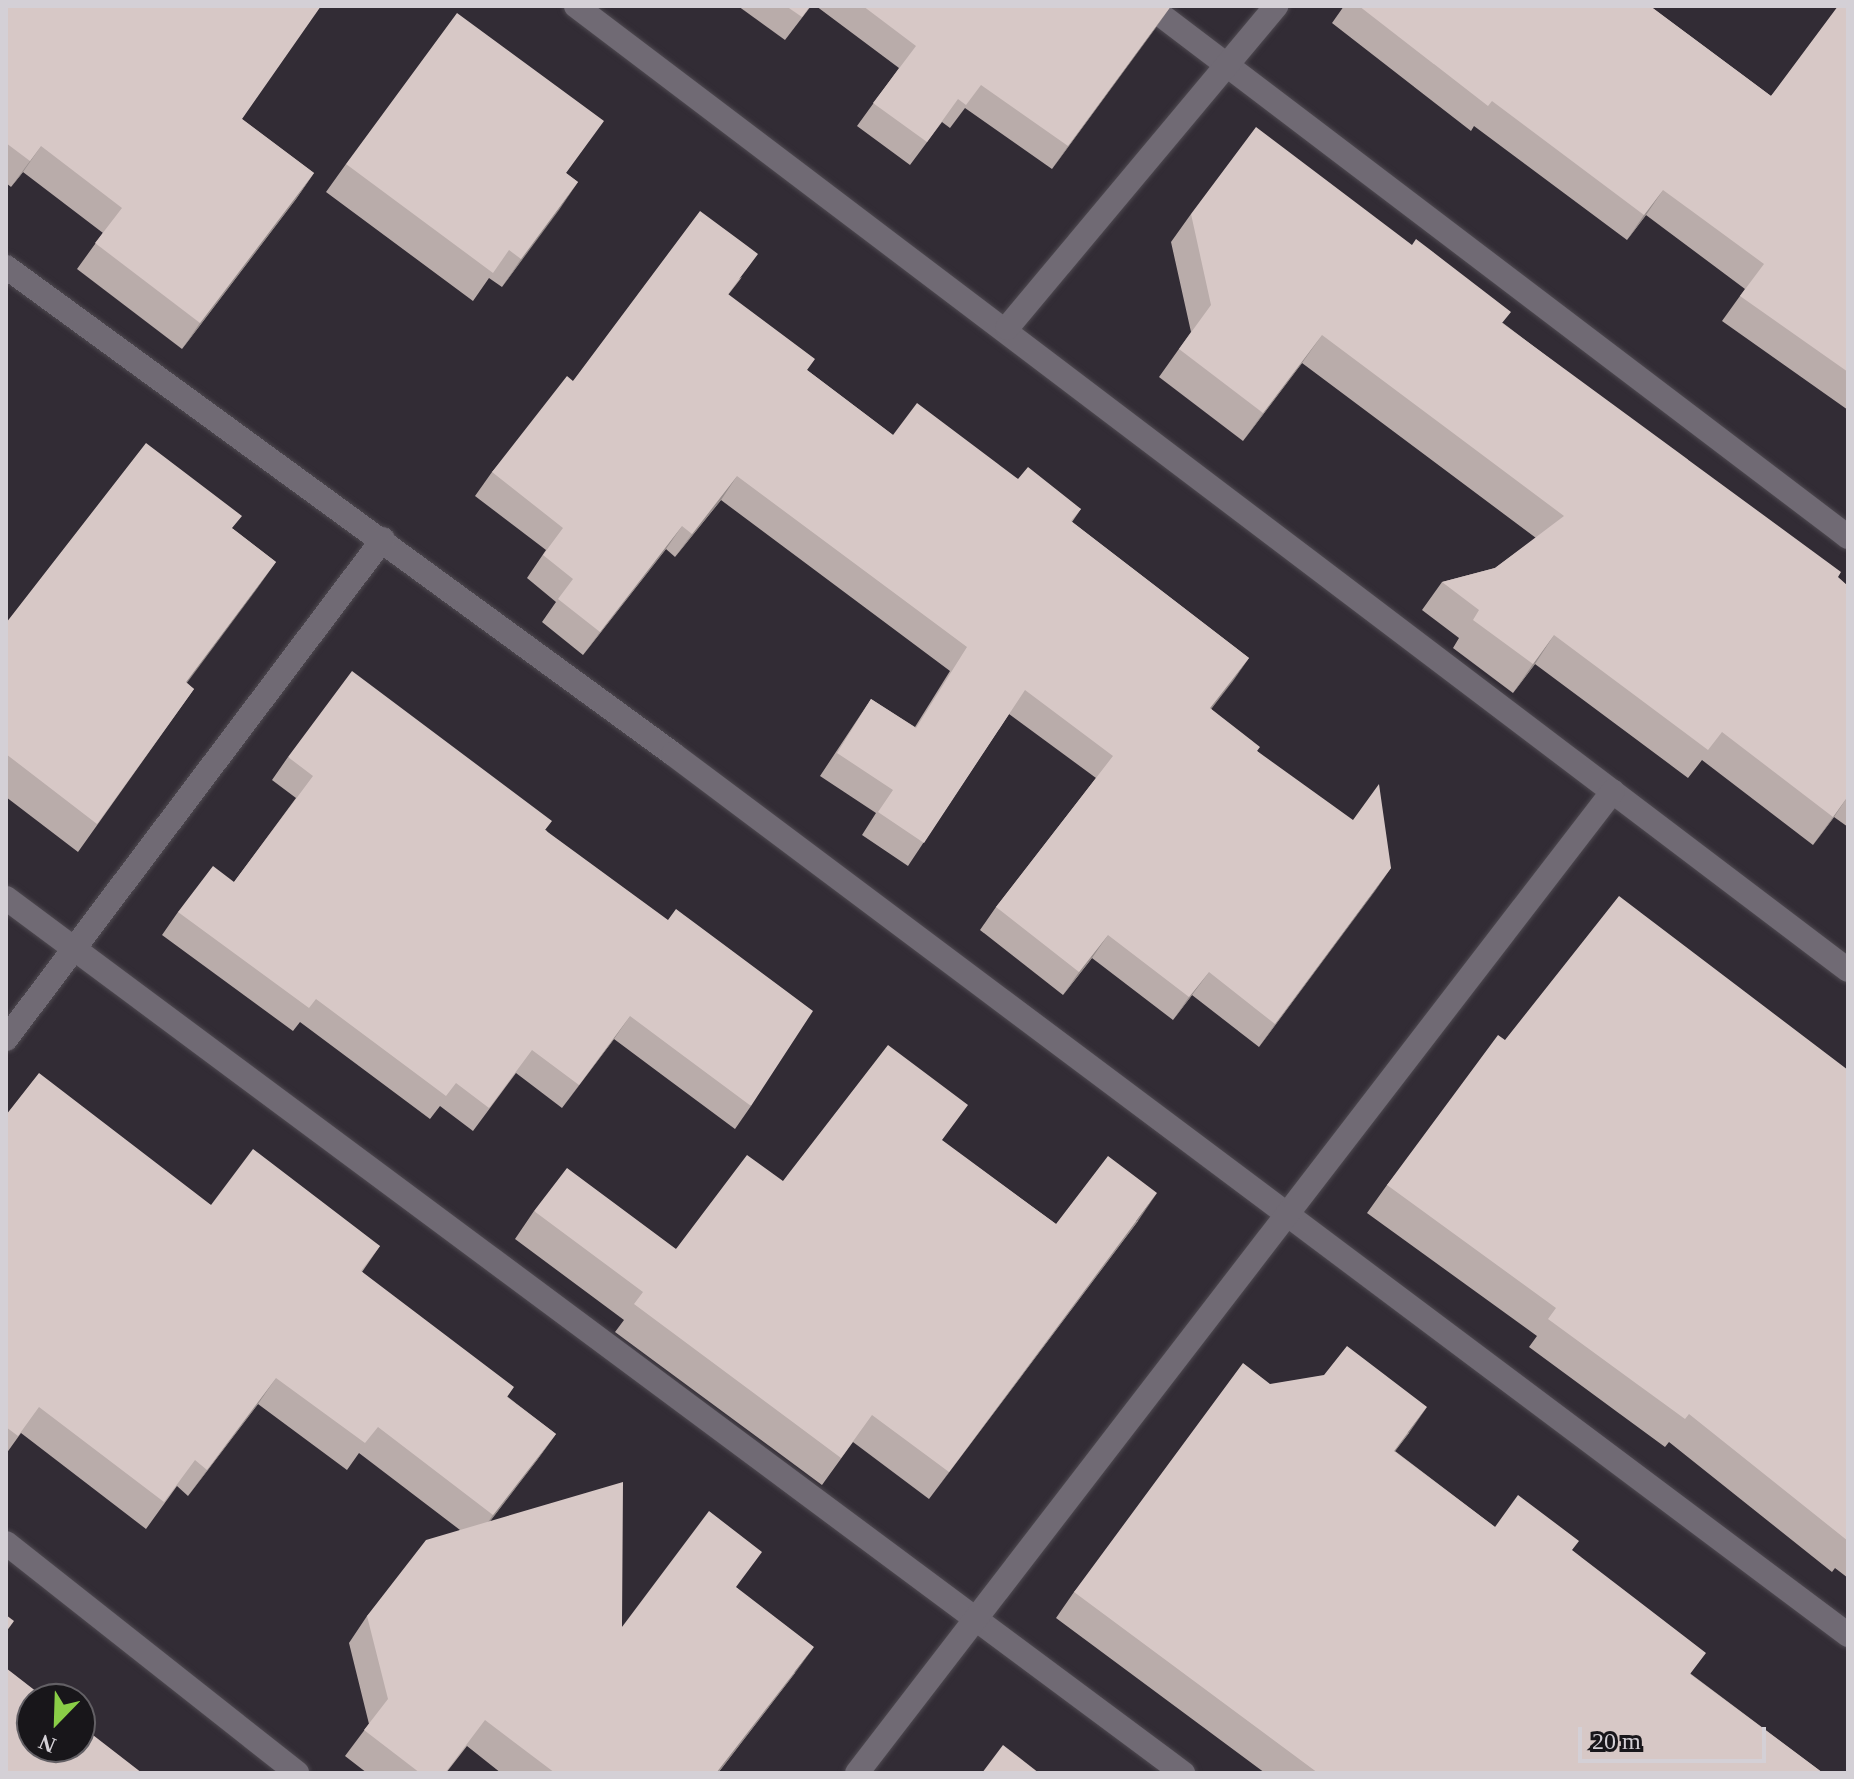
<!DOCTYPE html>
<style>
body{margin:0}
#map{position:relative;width:1854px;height:1779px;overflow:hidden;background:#322c35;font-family:"Times New Roman",serif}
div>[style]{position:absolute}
.roads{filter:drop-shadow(0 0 2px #4e4950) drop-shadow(0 0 2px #4e4950)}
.street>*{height:24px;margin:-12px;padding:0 12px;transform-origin:12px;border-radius:12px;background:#706a74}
.wall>*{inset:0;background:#b9acaa}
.shaded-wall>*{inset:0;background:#968c8b}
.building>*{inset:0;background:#d7c8c6}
span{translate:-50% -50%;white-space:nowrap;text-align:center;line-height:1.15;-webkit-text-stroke:8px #18161a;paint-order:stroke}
.frame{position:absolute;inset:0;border:8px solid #d4d0d6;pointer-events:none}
.north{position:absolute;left:16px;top:1683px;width:80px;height:80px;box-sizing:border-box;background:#18161a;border:2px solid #636065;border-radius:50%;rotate:203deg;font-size:22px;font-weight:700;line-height:32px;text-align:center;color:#d4d0d6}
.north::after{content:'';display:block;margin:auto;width:28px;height:36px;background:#8ace47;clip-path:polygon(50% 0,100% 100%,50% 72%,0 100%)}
.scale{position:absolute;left:1578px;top:1727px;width:188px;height:36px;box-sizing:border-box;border:4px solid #d4d0d6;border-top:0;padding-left:10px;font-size:24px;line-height:28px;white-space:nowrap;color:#d4d0d6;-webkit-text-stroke:6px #18161a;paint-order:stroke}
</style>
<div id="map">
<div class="roads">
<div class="street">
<div style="left:576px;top:6px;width:1596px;rotate:37.16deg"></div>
<div style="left:1149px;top:6px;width:878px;rotate:37.22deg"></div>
<div style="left:6px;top:267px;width:826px;rotate:36.13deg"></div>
<div style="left:673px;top:754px;width:1469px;rotate:36.86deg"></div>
<div style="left:1007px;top:328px;width:420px;rotate:-50.1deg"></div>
<div style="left:6px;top:898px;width:1467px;rotate:36.63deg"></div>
<div style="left:6px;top:1039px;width:626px;rotate:-52.98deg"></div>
<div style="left:6px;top:1543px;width:371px;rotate:38.3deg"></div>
<div style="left:857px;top:1773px;width:1239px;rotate:-52.41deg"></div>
</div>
</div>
<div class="wall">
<div style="clip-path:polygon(6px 6px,242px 119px,314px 173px,296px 199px,182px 349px,77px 269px,103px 233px,23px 172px,11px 187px,6px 183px)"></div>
<div style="clip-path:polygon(738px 6px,811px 6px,785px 40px)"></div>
<div style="clip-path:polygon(816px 6px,1171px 6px,1052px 169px,965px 108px,950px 128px,942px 122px,910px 165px,857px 126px,899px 68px)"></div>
<div style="clip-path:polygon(1344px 6px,1650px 6px,1771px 96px,1848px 6px,1848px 410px,1722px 321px,1745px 289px,1646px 215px,1627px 240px,1474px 126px,1471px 131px,1332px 23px)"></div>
<div style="clip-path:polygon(346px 164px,566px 173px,578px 182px,502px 287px,489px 278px,473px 301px,326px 192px)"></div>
<div style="clip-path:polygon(1191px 214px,1503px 323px,1848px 586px,1848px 827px,1834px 817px,1813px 845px,1702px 760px,1688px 778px,1535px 664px,1513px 693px,1453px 648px,1459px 638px,1422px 610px,1442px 582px,1495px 568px,1536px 538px,1302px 363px,1243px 441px,1159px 377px,1191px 332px,1171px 242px)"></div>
<div style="clip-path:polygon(742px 277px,728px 295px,807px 370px,893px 435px,1018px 479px,1081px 509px,1072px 522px,1249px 658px,1211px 709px,1257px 751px,1391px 868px,1259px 1047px,1192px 995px,1173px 1020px,1092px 958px,1063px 995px,980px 930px,996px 907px,1096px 778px,1009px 714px,908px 866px,862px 835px,876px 813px,820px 776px,871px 699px,915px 727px,950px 671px,721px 500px,675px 557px,666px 549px,583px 655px,542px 622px,556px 602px,527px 578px,546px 550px,475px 496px,492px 472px,573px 381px)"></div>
<div style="clip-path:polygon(233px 529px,276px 562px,186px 683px,194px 689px,78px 852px,6px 797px,6px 623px)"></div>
<div style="clip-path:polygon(288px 757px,546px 830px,751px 1106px,735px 1129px,614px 1039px,562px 1108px,516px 1073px,473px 1131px,440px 1106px,430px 1119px,300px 1022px,293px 1031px,162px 935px,178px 912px,234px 882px,296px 798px,272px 780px)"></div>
<div style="clip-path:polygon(1505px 1040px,1848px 1070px,1848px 1578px,1835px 1568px,1832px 1572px,1669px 1442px,1665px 1447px,1529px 1347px,1537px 1336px,1367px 1213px,1387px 1185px)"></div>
<div style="clip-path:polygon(6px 1115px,211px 1205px,380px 1246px,362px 1272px,508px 1397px,556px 1434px,537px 1460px,490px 1521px,622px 1627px,737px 1588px,795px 1673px,718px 1773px,501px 1773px,467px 1746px,446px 1773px,367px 1773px,345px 1756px,369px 1724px,349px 1643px,367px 1616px,460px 1530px,359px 1453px,347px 1470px,258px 1404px,188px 1496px,177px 1486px,146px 1529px,21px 1433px,6px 1454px)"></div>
<div style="clip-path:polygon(942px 1141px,1056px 1224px,1138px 1221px,929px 1499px,853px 1442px,822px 1485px,615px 1332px,624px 1320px,515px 1239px,534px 1211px,676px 1249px,783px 1181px)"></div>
<div style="clip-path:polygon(1270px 1384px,1409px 1433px,1395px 1451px,1495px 1527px,1572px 1551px,1691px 1674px,1823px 1773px,1265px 1773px,1056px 1618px,1074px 1592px)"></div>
</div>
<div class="shaded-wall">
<div style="clip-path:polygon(1171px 6px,1155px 29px,1052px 169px,1068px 146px)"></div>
<div style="clip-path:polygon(41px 146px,23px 172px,11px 187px,30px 161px)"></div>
<div style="clip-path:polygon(314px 173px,296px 199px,182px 349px,200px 323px)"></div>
<div style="clip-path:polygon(578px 182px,559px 210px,502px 287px,521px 259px)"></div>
<div style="clip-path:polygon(1663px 190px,1646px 215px,1627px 240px,1644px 215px)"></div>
<div style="clip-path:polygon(1322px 335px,1302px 363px,1243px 441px,1263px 413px)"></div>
<div style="clip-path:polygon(737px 476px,721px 500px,675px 557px,692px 534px)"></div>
<div style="clip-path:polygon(682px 526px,666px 549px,583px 655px,600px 632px)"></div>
<div style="clip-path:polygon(276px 562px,256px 590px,166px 711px,186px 682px)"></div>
<div style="clip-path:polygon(1554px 635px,1535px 664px,1513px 693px,1533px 664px)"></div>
<div style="clip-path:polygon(1249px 658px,1233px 681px,1194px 731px,1210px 708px)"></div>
<div style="clip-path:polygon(1848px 796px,1834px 817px,1813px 845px)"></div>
<div style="clip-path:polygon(1391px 868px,1375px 891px,1259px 1047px,1275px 1024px)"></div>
<div style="clip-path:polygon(1108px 935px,1092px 958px,1063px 995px,1079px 972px)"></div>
<div style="clip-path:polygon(1209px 972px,1192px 995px,1173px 1020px,1189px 997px)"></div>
<div style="clip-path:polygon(630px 1016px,614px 1039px,562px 1108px)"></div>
<div style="clip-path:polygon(1157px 1193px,1138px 1221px,929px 1499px,949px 1472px)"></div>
<div style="clip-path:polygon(276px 1378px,258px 1404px,188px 1496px,207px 1470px)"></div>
<div style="clip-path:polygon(1427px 1407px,1409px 1433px,1376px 1476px,1394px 1451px)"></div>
<div style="clip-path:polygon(556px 1434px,537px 1460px,475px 1541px,493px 1515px)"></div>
<div style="clip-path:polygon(814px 1647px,795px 1673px,718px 1773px,716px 1773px)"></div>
</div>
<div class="building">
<div style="clip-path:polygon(6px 6px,321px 6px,242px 119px,314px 173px,200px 323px,95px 243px,122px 208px,41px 146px,30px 161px,6px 143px)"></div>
<div style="clip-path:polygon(786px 6px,810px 6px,802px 17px)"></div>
<div style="clip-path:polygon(863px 6px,1171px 6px,1068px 146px,981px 85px,966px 105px,958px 99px,927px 142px,873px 103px,916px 46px)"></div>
<div style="clip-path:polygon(1359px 6px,1650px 6px,1771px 96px,1838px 6px,1848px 6px,1848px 372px,1740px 296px,1764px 264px,1663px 190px,1644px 215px,1492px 101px,1488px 106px)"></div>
<div style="clip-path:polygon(457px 13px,604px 121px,566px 173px,578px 182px,521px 259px,509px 250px,493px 273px,346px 164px)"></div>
<div style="clip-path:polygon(1256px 127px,1412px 245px,1416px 239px,1511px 312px,1502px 323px,1841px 572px,1838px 577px,1848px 586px,1848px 796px,1833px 817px,1722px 732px,1708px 750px,1554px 635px,1533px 664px,1473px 620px,1479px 610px,1442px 582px,1495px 568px,1564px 516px,1322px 335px,1263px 413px,1179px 349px,1211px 305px,1191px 214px)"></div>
<div style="clip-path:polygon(700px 211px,758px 254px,728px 294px,815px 359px,807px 370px,893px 435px,917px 403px,1018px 479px,1028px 467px,1081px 509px,1071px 521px,1249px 658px,1210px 708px,1260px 747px,1257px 751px,1353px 820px,1379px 784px,1391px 868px,1275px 1024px,1209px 972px,1189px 997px,1108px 935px,1079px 972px,996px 907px,1113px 756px,1025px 690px,924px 843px,878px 812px,893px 790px,837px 753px,871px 699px,916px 728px,967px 647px,737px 476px,692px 534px,682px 526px,600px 632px,558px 599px,573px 579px,543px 555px,563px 528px,492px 472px,567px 376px,573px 381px)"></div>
<div style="clip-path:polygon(146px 443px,242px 516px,232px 528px,276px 562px,186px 682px,194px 689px,97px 824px,6px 754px,6px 623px)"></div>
<div style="clip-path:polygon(352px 671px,552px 821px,545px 830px,668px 920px,676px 909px,813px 1011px,751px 1106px,630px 1016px,579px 1085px,532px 1050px,489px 1108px,456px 1083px,446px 1096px,316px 999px,309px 1008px,178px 912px,213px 866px,234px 882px,313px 776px,288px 757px)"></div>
<div style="clip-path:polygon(1619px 896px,1848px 1070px,1848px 1541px,1689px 1414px,1685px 1419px,1548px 1319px,1556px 1308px,1387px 1185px,1498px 1035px,1505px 1040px)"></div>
<div style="clip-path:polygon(888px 1045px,968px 1105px,942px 1140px,1056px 1224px,1108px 1156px,1157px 1193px,949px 1472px,872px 1415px,841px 1458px,634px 1304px,643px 1292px,534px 1211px,567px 1168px,676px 1249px,747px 1155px,783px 1181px)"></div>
<div style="clip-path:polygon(39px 1073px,211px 1205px,253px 1149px,380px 1246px,361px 1271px,514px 1387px,507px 1397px,556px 1434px,493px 1515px,378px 1427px,365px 1443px,276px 1378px,207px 1470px,195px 1460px,164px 1502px,39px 1407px,18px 1436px,6px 1427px,6px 1115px)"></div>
<div style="clip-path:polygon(1347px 1346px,1427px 1407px,1394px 1451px,1495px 1527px,1518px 1495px,1579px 1541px,1572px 1550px,1706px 1653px,1690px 1674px,1823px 1773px,1318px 1773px,1074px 1592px,1243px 1363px,1270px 1384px,1324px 1375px)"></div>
<div style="clip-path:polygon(623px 1482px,622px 1627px,709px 1511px,762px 1552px,736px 1587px,814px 1647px,716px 1773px,555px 1773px,485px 1720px,445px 1773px,420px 1773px,364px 1730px,388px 1699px,367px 1616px,426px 1540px)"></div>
<div style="clip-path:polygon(6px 1615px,14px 1621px,6px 1632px)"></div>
<div style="clip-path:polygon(6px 1668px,46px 1699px,32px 1699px,32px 1747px,80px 1747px,80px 1725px,142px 1773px,6px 1773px)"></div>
<div style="clip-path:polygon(1003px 1745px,1039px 1773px,982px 1773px)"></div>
</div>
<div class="frame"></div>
<div class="north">N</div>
<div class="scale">20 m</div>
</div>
